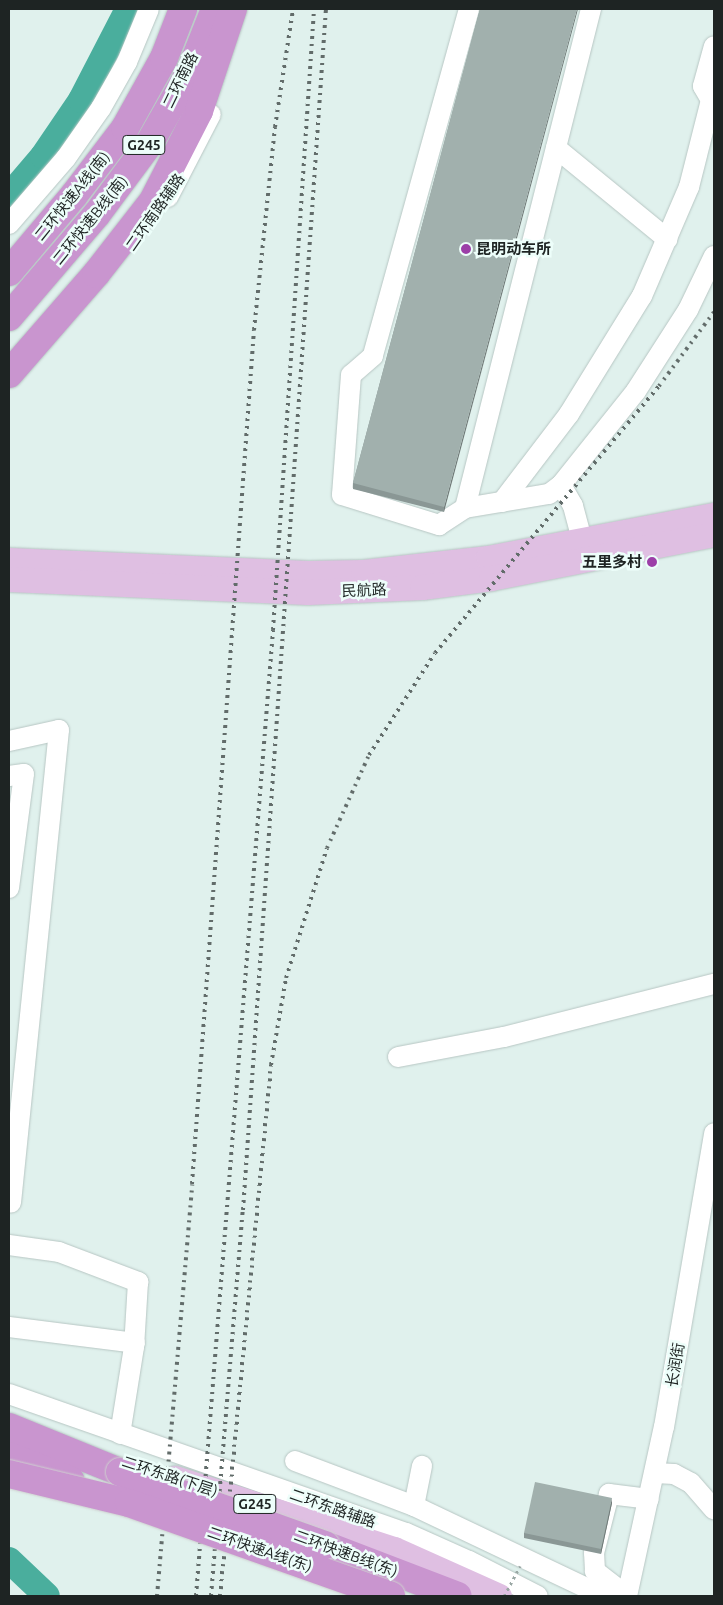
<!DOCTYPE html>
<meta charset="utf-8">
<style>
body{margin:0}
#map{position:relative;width:723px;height:1605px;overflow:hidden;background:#e0f1ed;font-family:Ubuntu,"Noto Sans SC",sans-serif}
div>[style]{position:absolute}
.river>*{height:26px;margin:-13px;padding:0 13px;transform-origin:13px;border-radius:13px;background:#4aae9d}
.roads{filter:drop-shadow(0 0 1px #b7c6c3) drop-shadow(0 0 1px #b7c6c3)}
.minor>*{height:20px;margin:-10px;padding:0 10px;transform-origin:10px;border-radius:10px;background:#fff}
.major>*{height:25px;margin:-12.5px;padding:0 12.5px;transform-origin:12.5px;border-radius:12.5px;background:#dfbfe2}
.highway>*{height:28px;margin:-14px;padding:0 14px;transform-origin:14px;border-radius:14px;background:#c995cf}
.rail>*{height:4px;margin-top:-2px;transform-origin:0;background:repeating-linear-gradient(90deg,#626c6a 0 2.5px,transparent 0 7.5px)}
.path-bridge>*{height:2.5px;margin-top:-1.25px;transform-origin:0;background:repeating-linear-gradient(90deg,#9ba8a5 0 2.5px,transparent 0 6.5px)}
.bridges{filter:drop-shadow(0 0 1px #cecfcf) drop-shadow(0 0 1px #cecfcf)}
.highway-bridge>*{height:28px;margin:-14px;padding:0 14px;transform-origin:14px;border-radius:14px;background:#c995cf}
.wall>*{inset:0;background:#8a9795}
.shaded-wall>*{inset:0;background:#717b79}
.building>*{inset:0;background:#a1b0ad}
.dots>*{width:14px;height:14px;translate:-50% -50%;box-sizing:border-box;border:2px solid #edfefa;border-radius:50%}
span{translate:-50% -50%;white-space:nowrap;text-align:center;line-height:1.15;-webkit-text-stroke:5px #edfefa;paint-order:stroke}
.shield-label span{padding:1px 4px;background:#edfefa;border:1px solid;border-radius:4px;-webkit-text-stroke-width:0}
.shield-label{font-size:14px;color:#1e2423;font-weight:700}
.street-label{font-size:15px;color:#1e2423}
.poi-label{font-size:15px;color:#1e2423;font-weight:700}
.left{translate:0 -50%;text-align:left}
.right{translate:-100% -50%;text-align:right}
.frame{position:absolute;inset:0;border:10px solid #1e2423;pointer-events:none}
</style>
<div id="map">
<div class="river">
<div style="left:9px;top:196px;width:52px;rotate:-49.6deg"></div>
<div style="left:43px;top:156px;width:68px;rotate:-55.8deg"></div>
<div style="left:81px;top:100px;width:102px;rotate:-62.7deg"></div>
<div style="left:9px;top:1560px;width:52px;rotate:43.5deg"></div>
</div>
<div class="roads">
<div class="minor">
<div style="left:469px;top:9px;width:360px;rotate:105.5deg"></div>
<div style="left:373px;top:356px;width:29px;rotate:139deg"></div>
<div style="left:351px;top:375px;width:120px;rotate:94.3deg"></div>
<div style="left:342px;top:495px;width:102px;rotate:17.2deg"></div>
<div style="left:439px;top:525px;width:31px;rotate:-33deg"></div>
<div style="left:465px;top:508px;width:85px;rotate:-9.5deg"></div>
<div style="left:549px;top:494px;width:15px;rotate:-37deg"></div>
<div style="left:561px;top:485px;width:120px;rotate:-51.4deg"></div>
<div style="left:636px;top:391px;width:96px;rotate:-57.3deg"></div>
<div style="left:688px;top:310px;width:60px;rotate:-64.3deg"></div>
<div style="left:556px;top:148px;width:144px;rotate:39.3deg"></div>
<div style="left:168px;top:197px;width:93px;rotate:-62.6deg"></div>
<div style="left:9px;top:224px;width:87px;rotate:-49.2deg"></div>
<div style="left:66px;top:158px;width:61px;rotate:-55deg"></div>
<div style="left:101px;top:108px;width:53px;rotate:-60.5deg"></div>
<div style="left:127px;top:62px;width:57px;rotate:-67.5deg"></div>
<div style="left:561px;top:485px;width:24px;rotate:60deg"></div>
<div style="left:573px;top:506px;width:35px;rotate:75deg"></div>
<div style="left:502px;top:502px;width:111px;rotate:-52.7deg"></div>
<div style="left:569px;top:414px;width:139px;rotate:-58.3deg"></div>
<div style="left:642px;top:296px;width:119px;rotate:-66.7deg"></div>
<div style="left:689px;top:187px;width:90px;rotate:-75.8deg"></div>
<div style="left:711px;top:100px;width:16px;rotate:-120deg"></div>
<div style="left:703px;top:86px;width:41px;rotate:-74.6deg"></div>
<div style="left:465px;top:508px;width:515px;rotate:-75.83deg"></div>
<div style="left:9px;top:741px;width:51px;rotate:-12.4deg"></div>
<div style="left:59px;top:730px;width:475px;rotate:95.8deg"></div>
<div style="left:9px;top:776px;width:15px;rotate:-8deg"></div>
<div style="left:24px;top:774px;width:115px;rotate:97.5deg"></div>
<div style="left:398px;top:1057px;width:108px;rotate:-10.7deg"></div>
<div style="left:504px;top:1037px;width:217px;rotate:-14.2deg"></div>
<div style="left:9px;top:1245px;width:50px;rotate:8deg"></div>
<div style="left:59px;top:1252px;width:85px;rotate:20.8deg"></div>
<div style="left:138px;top:1282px;width:65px;rotate:93.5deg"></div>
<div style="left:134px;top:1347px;width:88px;rotate:99.1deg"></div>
<div style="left:9px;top:1327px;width:127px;rotate:7.2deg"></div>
<div style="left:9px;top:1394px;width:421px;rotate:19.3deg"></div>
<div style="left:406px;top:1533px;width:69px;rotate:24deg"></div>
<div style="left:469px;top:1561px;width:77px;rotate:26.9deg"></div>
<div style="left:295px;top:1461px;width:127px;rotate:20.7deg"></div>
<div style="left:414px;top:1506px;width:41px;rotate:-78.7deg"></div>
<div style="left:655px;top:1473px;width:19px;rotate:3deg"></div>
<div style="left:674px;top:1474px;width:19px;rotate:28deg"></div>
<div style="left:691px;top:1483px;width:35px;rotate:49deg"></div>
<div style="left:414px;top:1506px;width:205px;rotate:25.4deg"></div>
<div style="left:599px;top:1594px;width:25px;rotate:5deg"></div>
<div style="left:627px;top:1596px;width:173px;rotate:-77.7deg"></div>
<div style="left:664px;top:1427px;width:298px;rotate:-80.3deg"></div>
<div style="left:627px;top:1596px;width:41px;rotate:-142deg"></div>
<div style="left:595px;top:1571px;width:18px;rotate:-93deg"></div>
<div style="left:594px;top:1553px;width:61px;rotate:-75.7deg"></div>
<div style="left:609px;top:1494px;width:40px;rotate:7.1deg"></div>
</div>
<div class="major">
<div style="left:9px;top:560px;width:299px;rotate:2.5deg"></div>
<div style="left:308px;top:573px;width:55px;rotate:-1deg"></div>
<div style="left:363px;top:572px;width:126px;rotate:-6.4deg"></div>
<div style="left:488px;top:558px;width:230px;rotate:-10.8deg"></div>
<div style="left:9px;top:579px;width:299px;rotate:2.5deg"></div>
<div style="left:308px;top:592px;width:114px;rotate:-2.5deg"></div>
<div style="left:422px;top:587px;width:70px;rotate:-7.4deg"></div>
<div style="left:491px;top:578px;width:227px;rotate:-11.2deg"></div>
<div style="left:175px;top:1478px;width:230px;rotate:18deg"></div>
<div style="left:394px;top:1549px;width:115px;rotate:24.1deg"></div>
</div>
<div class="highway">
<div style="left:9px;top:272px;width:101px;rotate:-49.8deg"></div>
<div style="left:74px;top:195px;width:84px;rotate:-52.7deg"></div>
<div style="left:125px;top:128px;width:80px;rotate:-60.9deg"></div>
<div style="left:164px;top:58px;width:53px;rotate:-68.8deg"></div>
<div style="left:9px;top:317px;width:135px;rotate:-49.5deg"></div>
<div style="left:97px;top:214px;width:87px;rotate:-53.4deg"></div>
<div style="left:149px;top:144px;width:85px;rotate:-60.4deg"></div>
<div style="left:191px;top:70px;width:66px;rotate:-68.5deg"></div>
<div style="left:9px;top:374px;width:133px;rotate:-49deg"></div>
<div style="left:96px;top:274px;width:93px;rotate:-52deg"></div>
<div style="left:153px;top:201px;width:101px;rotate:-62.9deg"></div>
<div style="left:199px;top:111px;width:108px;rotate:-71.6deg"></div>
<div style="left:9px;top:1427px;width:120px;rotate:22.1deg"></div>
<div style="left:9px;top:1456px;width:66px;rotate:21.5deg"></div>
<div style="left:325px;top:1545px;width:142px;rotate:21deg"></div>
</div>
</div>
<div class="rail">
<div style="left:157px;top:1596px;width:413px;rotate:-85.1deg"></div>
<div style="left:192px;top:1184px;width:856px;rotate:-85.85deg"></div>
<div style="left:254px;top:330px;width:204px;rotate:-84.1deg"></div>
<div style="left:275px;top:127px;width:119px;rotate:-81.3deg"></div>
<div style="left:196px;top:1596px;width:969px;rotate:-85.44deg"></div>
<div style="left:273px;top:630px;width:622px;rotate:-86.22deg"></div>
<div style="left:211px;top:1596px;width:387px;rotate:-85.3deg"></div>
<div style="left:243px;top:1210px;width:1204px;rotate:-86.05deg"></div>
<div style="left:220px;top:1596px;width:533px;rotate:-84.51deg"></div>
<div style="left:271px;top:1065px;width:88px;rotate:-80.2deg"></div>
<div style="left:286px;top:978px;width:136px;rotate:-72.5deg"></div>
<div style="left:327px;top:848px;width:102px;rotate:-65.7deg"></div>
<div style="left:369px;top:755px;width:121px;rotate:-57.1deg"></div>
<div style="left:435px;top:653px;width:349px;rotate:-50deg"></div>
<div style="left:659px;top:386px;width:92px;rotate:-53.4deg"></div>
</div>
<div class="path-bridge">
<div style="left:504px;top:1596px;width:34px;rotate:-62deg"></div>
</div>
<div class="bridges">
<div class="highway-bridge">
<div style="left:120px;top:1472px;width:218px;rotate:19.6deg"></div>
<div style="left:9px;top:1474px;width:123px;rotate:13.6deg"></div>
<div style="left:129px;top:1503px;width:278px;rotate:19.5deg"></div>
</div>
</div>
<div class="wall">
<div style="clip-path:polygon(480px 9px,444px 512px,353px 489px,353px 483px)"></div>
<div style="clip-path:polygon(612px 1503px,601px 1554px,524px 1538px,524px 1533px)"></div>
</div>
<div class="shaded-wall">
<div style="clip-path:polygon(577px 9px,578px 9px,444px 512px,444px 507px)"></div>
<div style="clip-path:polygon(612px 1498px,612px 1503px,601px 1554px,601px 1549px)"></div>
</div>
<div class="building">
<div style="clip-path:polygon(480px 9px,577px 9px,444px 507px,353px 483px)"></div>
<div style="clip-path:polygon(535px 1482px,612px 1498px,601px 1549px,524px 1533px)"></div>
</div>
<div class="dots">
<div style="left:466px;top:249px;background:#9c3fa8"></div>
<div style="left:652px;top:562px;background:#9c3fa8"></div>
</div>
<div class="shield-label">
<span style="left:144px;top:145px">G245</span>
<span style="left:255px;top:1504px">G245</span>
</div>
<div class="street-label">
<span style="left:180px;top:80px;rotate:-64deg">二环南路</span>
<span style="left:72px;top:196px;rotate:-51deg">二环快速A线(南)</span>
<span style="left:155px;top:212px;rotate:-55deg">二环南路辅路</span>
<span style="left:90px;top:220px;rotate:-51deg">二环快速B线(南)</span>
<span style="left:364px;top:590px;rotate:-2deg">民航路</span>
<span style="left:675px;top:1365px;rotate:-80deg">长润街</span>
<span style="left:170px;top:1476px;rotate:18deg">二环东路(下层)</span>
<span style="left:333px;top:1508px;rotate:19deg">二环东路辅路</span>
<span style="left:260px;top:1549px;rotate:19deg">二环快速A线(东)</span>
<span style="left:346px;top:1553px;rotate:20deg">二环快速B线(东)</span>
</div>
<div class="poi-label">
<span class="left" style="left:476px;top:249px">昆明动车所</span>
<span class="right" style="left:642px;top:562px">五里多村</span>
</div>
<div class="frame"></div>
</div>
